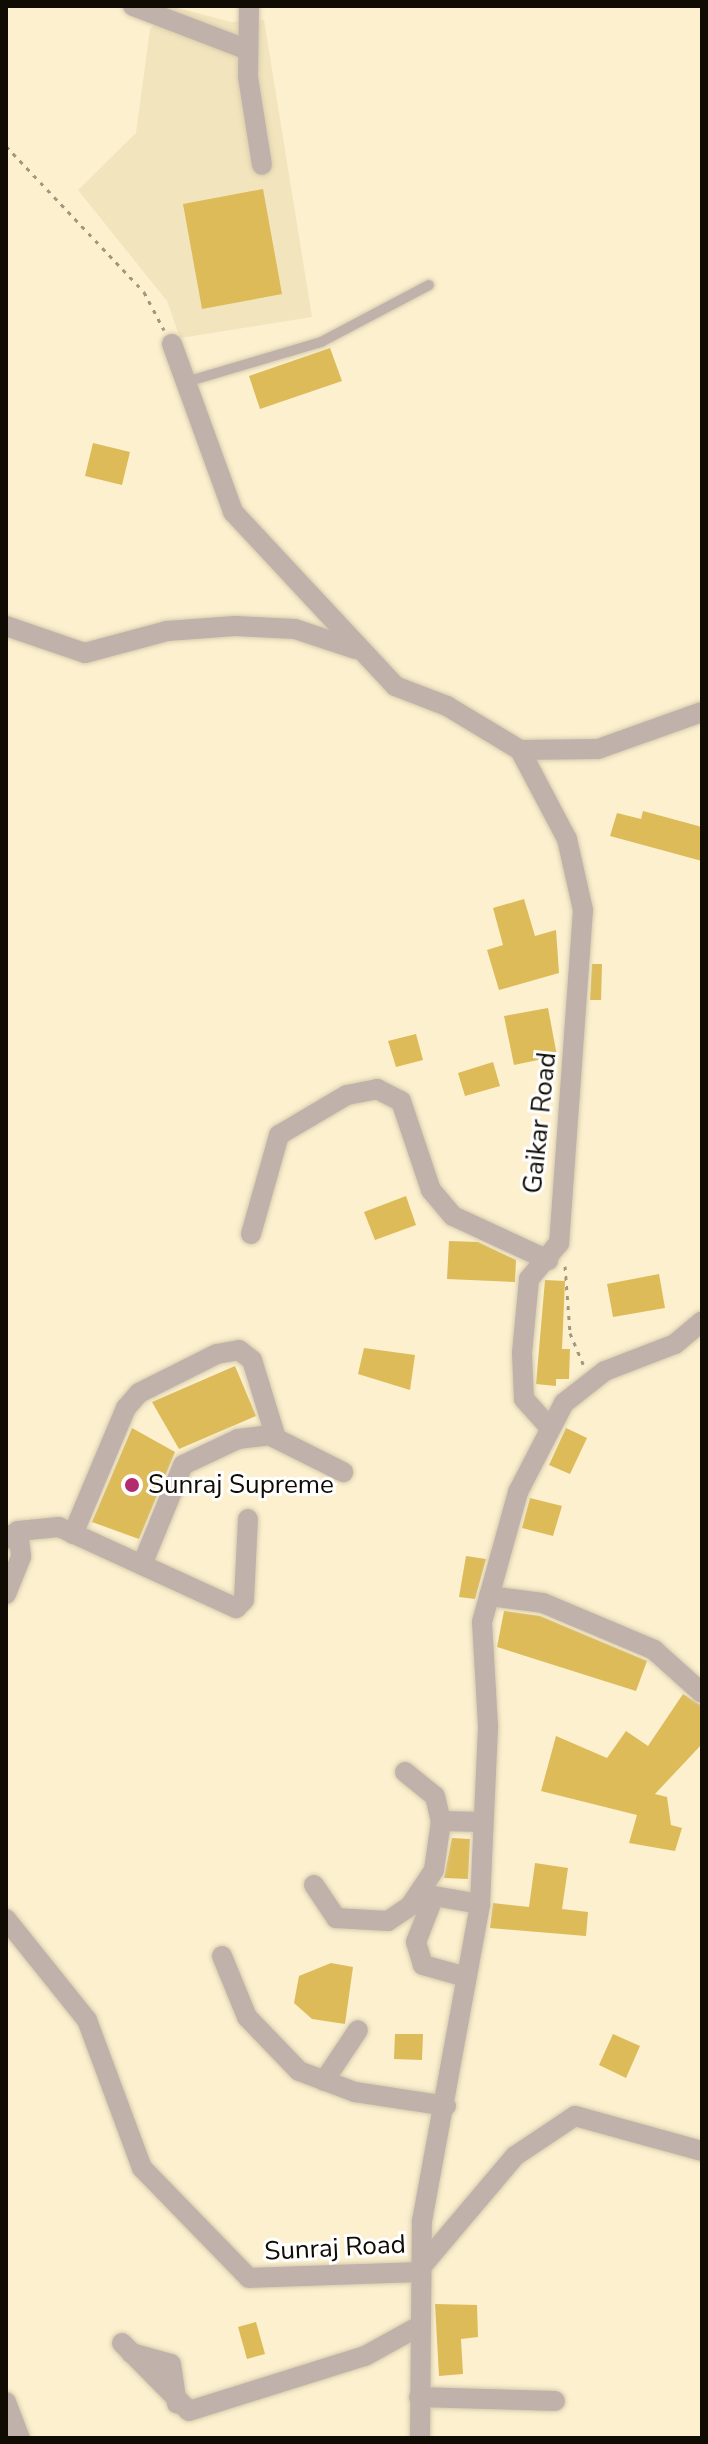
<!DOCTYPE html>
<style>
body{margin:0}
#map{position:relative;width:708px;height:2444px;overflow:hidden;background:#fcf0cf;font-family:"Nunito Sans",sans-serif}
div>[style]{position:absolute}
.built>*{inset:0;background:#f2e4bc}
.building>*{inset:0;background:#ddbb59}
.path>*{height:3px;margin-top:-1.5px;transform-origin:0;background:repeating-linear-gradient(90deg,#a0977f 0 4px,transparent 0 10px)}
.roads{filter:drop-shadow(0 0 2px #d6ccae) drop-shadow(0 0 2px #d6ccae)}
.service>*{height:10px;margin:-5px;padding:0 5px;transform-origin:5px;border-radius:5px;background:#c0b2aa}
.minor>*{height:20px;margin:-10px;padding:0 10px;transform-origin:10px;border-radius:10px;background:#c0b2aa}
.dots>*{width:22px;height:22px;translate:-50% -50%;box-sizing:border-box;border:4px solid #fff;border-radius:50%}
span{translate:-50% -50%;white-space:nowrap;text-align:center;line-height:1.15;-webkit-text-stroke:6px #fff;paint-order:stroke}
.street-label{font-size:26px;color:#100c03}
.poi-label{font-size:26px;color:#100c03}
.left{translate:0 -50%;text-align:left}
.frame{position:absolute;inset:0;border:8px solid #100c03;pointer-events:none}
</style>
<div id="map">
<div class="built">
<div style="clip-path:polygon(171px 6px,231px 22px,264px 20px,312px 317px,180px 338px,167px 301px,78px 190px,136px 133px,150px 29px)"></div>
</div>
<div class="building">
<div style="clip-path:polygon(263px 189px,282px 294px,202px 309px,183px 204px)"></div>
<div style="clip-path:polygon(330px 348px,342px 381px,260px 409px,249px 376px)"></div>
<div style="clip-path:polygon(93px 443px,130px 452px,122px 485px,85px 476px)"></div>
<div style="clip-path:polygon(643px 811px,702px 827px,702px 861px,610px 836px,617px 813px,641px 819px)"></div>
<div style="clip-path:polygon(524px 899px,535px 936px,556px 930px,559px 973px,499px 990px,487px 950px,503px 945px,493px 908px)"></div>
<div style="clip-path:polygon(592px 964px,602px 964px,601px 1000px,590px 1000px)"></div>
<div style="clip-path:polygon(548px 1008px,557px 1056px,514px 1065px,504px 1016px)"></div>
<div style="clip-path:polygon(416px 1034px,423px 1060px,396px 1067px,388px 1041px)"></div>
<div style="clip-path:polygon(493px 1062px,500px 1086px,465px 1096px,458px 1073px)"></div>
<div style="clip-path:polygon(406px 1196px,416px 1225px,375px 1240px,364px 1212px)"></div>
<div style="clip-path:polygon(449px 1241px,478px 1242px,516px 1260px,515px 1282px,447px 1279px)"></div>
<div style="clip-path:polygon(659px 1274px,665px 1308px,613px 1317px,607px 1284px)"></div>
<div style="clip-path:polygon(545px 1280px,565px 1281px,562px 1349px,570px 1349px,569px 1379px,556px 1379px,556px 1386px,536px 1384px)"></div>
<div style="clip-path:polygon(364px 1348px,415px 1355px,410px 1390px,358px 1374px)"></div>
<div style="clip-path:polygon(235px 1366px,256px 1416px,179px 1449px,152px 1402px)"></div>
<div style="clip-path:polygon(132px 1428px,175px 1452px,139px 1539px,92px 1522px)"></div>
<div style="clip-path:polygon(566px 1428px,587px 1438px,570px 1474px,549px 1465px)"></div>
<div style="clip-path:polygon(530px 1498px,562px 1506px,553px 1536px,522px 1528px)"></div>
<div style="clip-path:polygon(466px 1556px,486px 1559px,475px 1599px,459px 1597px)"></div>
<div style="clip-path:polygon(504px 1611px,540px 1616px,647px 1661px,636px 1691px,497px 1647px)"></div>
<div style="clip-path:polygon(683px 1694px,702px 1706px,702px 1744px,655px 1794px,667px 1797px,671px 1825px,682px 1828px,675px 1851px,629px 1843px,637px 1815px,541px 1791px,556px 1736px,607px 1758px,626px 1731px,648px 1746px)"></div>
<div style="clip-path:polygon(452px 1838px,470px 1839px,468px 1879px,444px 1878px)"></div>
<div style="clip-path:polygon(535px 1863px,568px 1868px,562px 1909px,588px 1912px,586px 1936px,490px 1928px,493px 1903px,529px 1907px)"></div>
<div style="clip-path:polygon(331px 1963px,353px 1967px,345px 2024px,312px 2019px,294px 2003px,299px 1976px)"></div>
<div style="clip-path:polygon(395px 2034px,423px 2034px,422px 2060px,394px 2059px)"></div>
<div style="clip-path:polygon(613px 2034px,640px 2046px,626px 2078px,599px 2065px)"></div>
<div style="clip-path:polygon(435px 2304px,477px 2305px,478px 2337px,461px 2339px,463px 2374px,439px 2376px)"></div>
<div style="clip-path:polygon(256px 2322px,265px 2354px,247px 2359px,238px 2327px)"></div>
</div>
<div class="path">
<div style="left:6px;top:146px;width:201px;rotate:46.6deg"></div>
<div style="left:144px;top:292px;width:43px;rotate:62.2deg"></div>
<div style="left:565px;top:1266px;width:67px;rotate:85.7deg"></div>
<div style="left:570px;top:1333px;width:34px;rotate:67deg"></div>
</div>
<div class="roads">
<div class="service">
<div style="left:186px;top:382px;width:141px;rotate:-16.5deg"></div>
<div style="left:321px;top:342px;width:122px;rotate:-27.8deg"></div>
</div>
<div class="minor">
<div style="left:133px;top:6px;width:123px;rotate:20.9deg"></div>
<div style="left:249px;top:6px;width:71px;rotate:90.8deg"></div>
<div style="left:248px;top:77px;width:89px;rotate:81deg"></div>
<div style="left:172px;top:344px;width:179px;rotate:70deg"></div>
<div style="left:233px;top:512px;width:238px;rotate:47deg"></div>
<div style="left:395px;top:686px;width:56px;rotate:21deg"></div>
<div style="left:447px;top:706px;width:85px;rotate:31.1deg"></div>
<div style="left:520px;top:750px;width:101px;rotate:62.2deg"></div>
<div style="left:567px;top:839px;width:73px;rotate:77.3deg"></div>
<div style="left:583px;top:910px;width:334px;rotate:94.1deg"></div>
<div style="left:559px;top:1243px;width:47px;rotate:129.8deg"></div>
<div style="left:529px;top:1279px;width:74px;rotate:95.4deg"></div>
<div style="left:522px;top:1353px;width:46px;rotate:87.5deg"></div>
<div style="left:524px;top:1399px;width:38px;rotate:48deg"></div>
<div style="left:6px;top:626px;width:83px;rotate:18.9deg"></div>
<div style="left:85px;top:653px;width:85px;rotate:-15deg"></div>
<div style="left:167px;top:631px;width:68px;rotate:-4.2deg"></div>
<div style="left:235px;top:626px;width:60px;rotate:2.9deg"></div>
<div style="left:295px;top:629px;width:63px;rotate:18.4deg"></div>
<div style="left:520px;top:750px;width:78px;rotate:-0.7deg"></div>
<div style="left:598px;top:749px;width:110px;rotate:-19.6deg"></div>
<div style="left:251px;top:1234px;width:103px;rotate:-74.2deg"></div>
<div style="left:279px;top:1135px;width:79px;rotate:-30.5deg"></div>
<div style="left:347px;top:1095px;width:31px;rotate:-11deg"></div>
<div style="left:377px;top:1089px;width:27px;rotate:27deg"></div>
<div style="left:401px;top:1101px;width:94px;rotate:71.4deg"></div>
<div style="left:431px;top:1190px;width:34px;rotate:50deg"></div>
<div style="left:453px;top:1216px;width:105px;rotate:24.9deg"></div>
<div style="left:18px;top:1531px;width:41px;rotate:-5.6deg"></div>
<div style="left:59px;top:1527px;width:195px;rotate:24.6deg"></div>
<div style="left:236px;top:1608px;width:11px;rotate:-45deg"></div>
<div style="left:244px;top:1600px;width:81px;rotate:-87.2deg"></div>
<div style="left:73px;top:1534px;width:137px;rotate:-67.2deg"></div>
<div style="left:126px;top:1408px;width:20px;rotate:-49deg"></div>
<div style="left:139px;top:1393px;width:87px;rotate:-26.6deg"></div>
<div style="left:217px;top:1354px;width:22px;rotate:-10deg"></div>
<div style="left:239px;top:1350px;width:16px;rotate:38deg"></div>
<div style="left:252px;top:1360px;width:82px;rotate:72.9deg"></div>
<div style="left:6px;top:1539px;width:14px;rotate:-34deg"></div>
<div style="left:18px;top:1531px;width:26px;rotate:83deg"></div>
<div style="left:21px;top:1557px;width:40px;rotate:112deg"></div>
<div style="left:142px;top:1565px;width:108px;rotate:-67.7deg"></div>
<div style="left:183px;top:1465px;width:61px;rotate:-25.3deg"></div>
<div style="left:238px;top:1439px;width:31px;rotate:-7deg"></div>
<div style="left:269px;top:1435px;width:83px;rotate:26.6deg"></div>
<div style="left:489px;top:1596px;width:54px;rotate:7.4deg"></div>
<div style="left:543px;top:1603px;width:121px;rotate:22.9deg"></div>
<div style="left:654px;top:1650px;width:64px;rotate:41.9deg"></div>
<div style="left:405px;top:1772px;width:38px;rotate:39deg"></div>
<div style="left:435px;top:1796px;width:26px;rotate:77deg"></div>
<div style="left:314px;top:1885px;width:40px;rotate:56deg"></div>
<div style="left:336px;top:1918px;width:52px;rotate:3.3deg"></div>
<div style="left:388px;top:1921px;width:27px;rotate:-34deg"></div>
<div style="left:410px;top:1906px;width:43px;rotate:-56.3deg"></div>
<div style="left:434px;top:1870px;width:49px;rotate:-81.9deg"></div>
<div style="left:441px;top:1821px;width:42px;rotate:1.4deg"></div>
<div style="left:6px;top:1919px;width:129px;rotate:51.3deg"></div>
<div style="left:87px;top:2020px;width:158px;rotate:69.6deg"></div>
<div style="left:142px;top:2168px;width:153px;rotate:45.8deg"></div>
<div style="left:249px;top:2278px;width:168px;rotate:-2deg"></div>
<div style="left:417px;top:2272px;width:152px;rotate:-49.8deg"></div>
<div style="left:515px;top:2156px;width:72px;rotate:-33.7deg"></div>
<div style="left:575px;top:2116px;width:132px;rotate:15.4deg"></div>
<div style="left:222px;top:1956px;width:66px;rotate:67.7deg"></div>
<div style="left:247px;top:2017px;width:75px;rotate:46.1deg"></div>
<div style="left:299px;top:2071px;width:60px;rotate:20.6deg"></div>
<div style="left:355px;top:2092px;width:92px;rotate:8.7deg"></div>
<div style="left:466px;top:1977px;width:45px;rotate:-164.4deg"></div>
<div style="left:423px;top:1965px;width:24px;rotate:-107deg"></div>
<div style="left:416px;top:1942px;width:49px;rotate:-68.6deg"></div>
<div style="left:434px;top:1896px;width:47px;rotate:9.9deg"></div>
<div style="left:324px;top:2081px;width:61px;rotate:-56.3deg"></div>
<div style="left:122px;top:2343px;width:95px;rotate:45.4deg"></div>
<div style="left:189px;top:2411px;width:184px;rotate:-17.4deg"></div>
<div style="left:365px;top:2356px;width:58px;rotate:-28.8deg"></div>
<div style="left:131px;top:2353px;width:41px;rotate:15.4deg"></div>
<div style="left:171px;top:2364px;width:40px;rotate:81.5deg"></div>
<div style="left:419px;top:2397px;width:136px;rotate:1.7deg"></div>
<div style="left:6px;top:2402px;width:39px;rotate:69deg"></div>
<div style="left:420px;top:2438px;width:217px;rotate:-89.5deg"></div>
<div style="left:422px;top:2221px;width:322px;rotate:-79.6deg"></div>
<div style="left:480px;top:1904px;width:178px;rotate:-87.4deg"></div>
<div style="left:488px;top:1726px;width:104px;rotate:-93.3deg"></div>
<div style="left:482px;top:1622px;width:135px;rotate:-74.5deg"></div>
<div style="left:518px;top:1492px;width:100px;rotate:-62.7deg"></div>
<div style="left:564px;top:1403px;width:52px;rotate:-38deg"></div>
<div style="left:605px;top:1371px;width:75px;rotate:-21.1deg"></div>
<div style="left:675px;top:1344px;width:35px;rotate:-40deg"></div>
</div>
</div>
<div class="dots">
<div style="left:132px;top:1485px;background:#b32c6e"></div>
</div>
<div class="street-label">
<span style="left:540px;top:1123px;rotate:-84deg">Gaikar Road</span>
<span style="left:335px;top:2248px;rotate:-3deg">Sunraj Road</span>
</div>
<div class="poi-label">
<span class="left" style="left:148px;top:1485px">Sunraj Supreme</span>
</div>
<div class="frame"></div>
</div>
